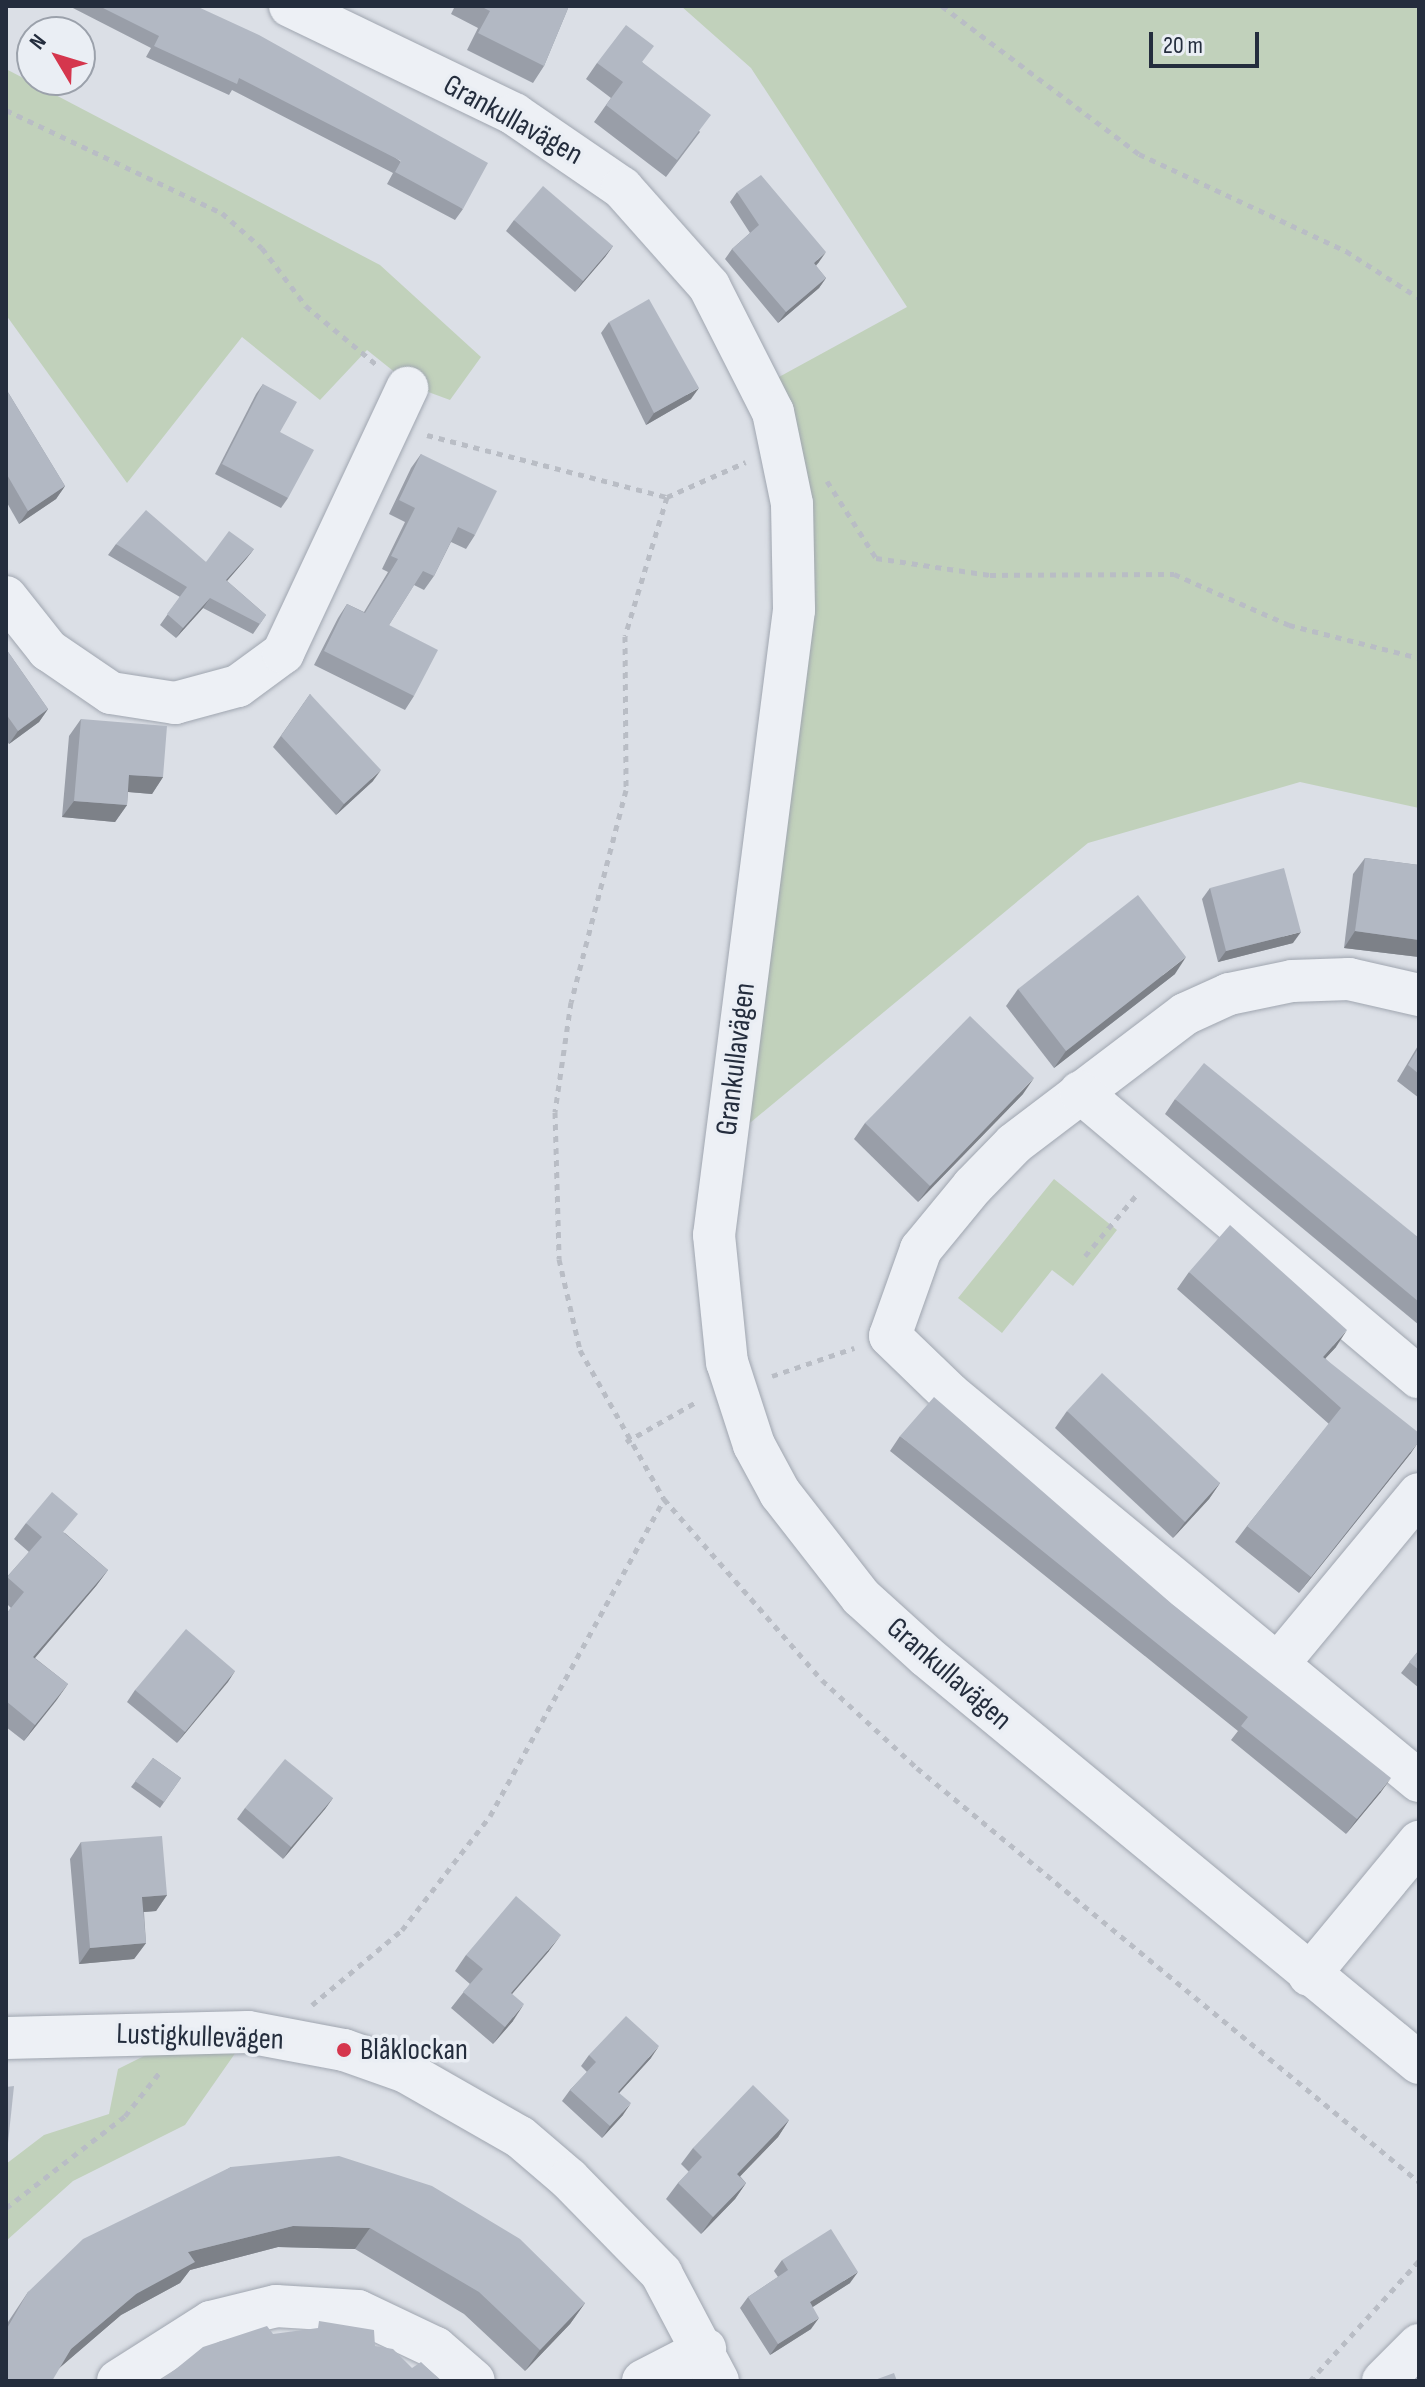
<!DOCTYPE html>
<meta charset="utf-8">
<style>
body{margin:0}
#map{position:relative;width:1425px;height:2387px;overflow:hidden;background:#dbdfe6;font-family:"Sofia Sans Condensed",sans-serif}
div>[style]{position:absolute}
.green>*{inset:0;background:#c1d1bb}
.path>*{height:5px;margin-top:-2.5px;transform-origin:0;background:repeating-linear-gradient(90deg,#b9bdc5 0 6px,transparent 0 12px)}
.roads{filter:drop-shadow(0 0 2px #a0a6b0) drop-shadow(0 0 2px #a0a6b0)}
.minor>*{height:42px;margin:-21px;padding:0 21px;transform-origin:21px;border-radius:21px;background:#edf0f5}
.wall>*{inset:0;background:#999ea8}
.shaded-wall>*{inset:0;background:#7d8188}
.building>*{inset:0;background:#b2b8c3}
.dots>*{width:22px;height:22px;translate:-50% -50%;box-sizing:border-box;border:4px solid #eaeef4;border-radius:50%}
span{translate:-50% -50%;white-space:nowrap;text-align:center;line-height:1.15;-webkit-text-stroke:7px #eaeef4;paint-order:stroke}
.street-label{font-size:30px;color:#242d3d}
.poi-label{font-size:30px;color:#242d3d}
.left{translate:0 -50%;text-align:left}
.frame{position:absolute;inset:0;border:8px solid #242d3d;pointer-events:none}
.north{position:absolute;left:16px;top:16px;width:80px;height:80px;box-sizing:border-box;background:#eaeef4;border:2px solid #9ba1ab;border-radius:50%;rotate:308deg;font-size:22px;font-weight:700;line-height:32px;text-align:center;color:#242d3d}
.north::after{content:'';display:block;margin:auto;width:28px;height:36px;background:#d5364d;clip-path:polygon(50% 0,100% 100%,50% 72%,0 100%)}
.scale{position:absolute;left:1149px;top:32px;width:110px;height:36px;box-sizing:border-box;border:4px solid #242d3d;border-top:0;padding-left:10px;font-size:24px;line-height:28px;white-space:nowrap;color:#242d3d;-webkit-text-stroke:6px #eaeef4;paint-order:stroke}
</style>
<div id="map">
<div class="green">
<div style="clip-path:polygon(681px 6px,1419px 6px,1419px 808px,1300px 782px,1088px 843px,710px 1156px,780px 556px,755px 390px,907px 307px,751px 68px)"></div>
<div style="clip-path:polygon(6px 69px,380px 265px,481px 357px,450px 400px,412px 386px,367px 350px,320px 400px,242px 337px,127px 483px,6px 315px)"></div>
<div style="clip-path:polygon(1054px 1179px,1117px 1230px,1073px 1286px,1052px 1270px,1002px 1333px,958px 1298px)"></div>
<div style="clip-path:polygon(250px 2032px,185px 2125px,73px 2181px,6px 2241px,6px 2164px,44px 2135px,109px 2114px,118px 2069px,190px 2033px)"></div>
</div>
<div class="path">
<div style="left:942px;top:6px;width:246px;rotate:36.9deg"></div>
<div style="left:1139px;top:154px;width:229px;rotate:25.1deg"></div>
<div style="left:1346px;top:251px;width:87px;rotate:32.8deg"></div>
<div style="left:6px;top:110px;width:239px;rotate:25.5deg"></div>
<div style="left:222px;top:213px;width:53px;rotate:41.2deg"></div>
<div style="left:262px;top:248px;width:73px;rotate:52.8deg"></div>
<div style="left:306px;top:306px;width:94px;rotate:39.8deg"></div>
<div style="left:427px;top:435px;width:248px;rotate:14.5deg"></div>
<div style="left:667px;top:497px;width:86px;rotate:-23.9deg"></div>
<div style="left:827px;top:481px;width:91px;rotate:57.5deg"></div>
<div style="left:876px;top:558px;width:115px;rotate:8.5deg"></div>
<div style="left:990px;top:575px;width:184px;rotate:-0.3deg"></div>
<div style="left:1174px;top:574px;width:126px;rotate:23.9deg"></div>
<div style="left:1289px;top:625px;width:134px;rotate:14.2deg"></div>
<div style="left:667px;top:497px;width:145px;rotate:106.8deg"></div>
<div style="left:625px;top:636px;width:154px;rotate:89.6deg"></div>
<div style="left:626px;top:790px;width:219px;rotate:104.5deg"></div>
<div style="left:571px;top:1002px;width:111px;rotate:98.3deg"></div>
<div style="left:555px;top:1112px;width:147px;rotate:88.4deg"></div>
<div style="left:559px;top:1259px;width:93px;rotate:77deg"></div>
<div style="left:580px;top:1350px;width:171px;rotate:60.6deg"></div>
<div style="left:664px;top:1499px;width:240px;rotate:48.9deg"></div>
<div style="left:822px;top:1680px;width:129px;rotate:42.8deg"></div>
<div style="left:917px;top:1768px;width:651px;rotate:39.51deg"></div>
<div style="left:1085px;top:1256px;width:82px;rotate:-49.9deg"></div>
<div style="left:772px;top:1376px;width:87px;rotate:-18.9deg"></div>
<div style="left:626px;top:1442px;width:83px;rotate:-29.7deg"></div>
<div style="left:312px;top:2005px;width:117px;rotate:-39.8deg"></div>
<div style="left:402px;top:1930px;width:144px;rotate:-52.3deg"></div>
<div style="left:490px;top:1816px;width:362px;rotate:-61.2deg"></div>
<div style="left:6px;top:2208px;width:150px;rotate:-37.7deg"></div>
<div style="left:125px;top:2116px;width:56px;rotate:-51.5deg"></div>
<div style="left:1310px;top:2381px;width:162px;rotate:-47.8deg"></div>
</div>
<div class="roads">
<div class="minor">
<div style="left:290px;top:6px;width:249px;rotate:25.7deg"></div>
<div style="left:514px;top:114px;width:131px;rotate:34.4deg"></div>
<div style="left:622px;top:188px;width:131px;rotate:48.4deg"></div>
<div style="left:709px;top:286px;width:141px;rotate:63.1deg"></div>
<div style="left:773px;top:412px;width:94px;rotate:78.3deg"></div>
<div style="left:792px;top:504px;width:106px;rotate:88.9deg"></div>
<div style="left:794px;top:610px;width:630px;rotate:97.29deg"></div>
<div style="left:714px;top:1235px;width:128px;rotate:84.2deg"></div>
<div style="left:727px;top:1362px;width:87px;rotate:72deg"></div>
<div style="left:754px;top:1445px;width:55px;rotate:61.6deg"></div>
<div style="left:780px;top:1493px;width:132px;rotate:52.1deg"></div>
<div style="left:861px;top:1597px;width:88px;rotate:42.2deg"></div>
<div style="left:926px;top:1656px;width:639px;rotate:39.54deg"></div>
<div style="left:6px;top:597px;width:68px;rotate:51.6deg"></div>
<div style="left:48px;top:650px;width:76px;rotate:34.3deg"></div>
<div style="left:111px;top:693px;width:65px;rotate:8.9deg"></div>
<div style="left:175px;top:703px;width:65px;rotate:-15.1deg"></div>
<div style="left:238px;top:686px;width:56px;rotate:-36.3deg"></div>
<div style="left:283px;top:653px;width:293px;rotate:-64.9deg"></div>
<div style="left:1419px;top:995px;width:72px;rotate:-167.1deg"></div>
<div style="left:1349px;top:979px;width:57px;rotate:178deg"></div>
<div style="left:1292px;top:981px;width:64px;rotate:168.3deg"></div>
<div style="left:1229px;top:994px;width:48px;rotate:155.6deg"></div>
<div style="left:1185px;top:1014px;width:215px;rotate:142.8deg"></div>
<div style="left:1014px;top:1144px;width:59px;rotate:134.3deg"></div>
<div style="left:973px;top:1186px;width:82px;rotate:129.5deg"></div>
<div style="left:921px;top:1249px;width:92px;rotate:109.6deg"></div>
<div style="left:890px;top:1336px;width:83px;rotate:44deg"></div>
<div style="left:950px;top:1394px;width:608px;rotate:39.53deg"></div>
<div style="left:1080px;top:1092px;width:443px;rotate:40.1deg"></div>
<div style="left:1277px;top:1665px;width:222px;rotate:-50.3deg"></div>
<div style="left:1309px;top:1975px;width:173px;rotate:-50.4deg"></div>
<div style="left:6px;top:2038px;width:242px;rotate:-1.4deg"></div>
<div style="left:248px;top:2032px;width:98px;rotate:10.6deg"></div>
<div style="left:344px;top:2050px;width:66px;rotate:19.5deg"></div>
<div style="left:406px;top:2072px;width:131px;rotate:29.7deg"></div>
<div style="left:520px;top:2137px;width:65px;rotate:40.6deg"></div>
<div style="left:569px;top:2179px;width:132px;rotate:45.6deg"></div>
<div style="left:661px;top:2273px;width:122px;rotate:62.2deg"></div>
<div style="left:118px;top:2381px;width:110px;rotate:-32.4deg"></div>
<div style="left:211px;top:2322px;width:67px;rotate:-13.8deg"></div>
<div style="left:276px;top:2306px;width:82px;rotate:3.5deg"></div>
<div style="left:358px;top:2311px;width:86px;rotate:25.4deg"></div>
<div style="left:436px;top:2348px;width:50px;rotate:41deg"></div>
<div style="left:643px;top:2381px;width:70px;rotate:-27.3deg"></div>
<div style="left:1383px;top:2381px;width:51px;rotate:-45deg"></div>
</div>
</div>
<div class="wall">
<div style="clip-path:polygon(69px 6px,196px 6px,463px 209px,455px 220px,387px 184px,393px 173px,232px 90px,229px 95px,146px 57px,151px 48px)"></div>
<div style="clip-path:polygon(455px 6px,569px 6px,544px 66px,533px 83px,467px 50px,478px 28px,451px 14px)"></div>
<div style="clip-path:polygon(642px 62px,700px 132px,666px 177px,594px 122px,611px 98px,586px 79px,597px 63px)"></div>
<div style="clip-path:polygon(737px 192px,819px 262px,816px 266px,826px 278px,819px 288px,778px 323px,725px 259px,732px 249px,750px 233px,730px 202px)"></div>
<div style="clip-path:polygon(514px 220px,613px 246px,605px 257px,575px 292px,506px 231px)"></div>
<div style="clip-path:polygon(609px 322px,691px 399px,646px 425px,601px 333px)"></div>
<div style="clip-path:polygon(263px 384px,280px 432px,288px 498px,281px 508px,215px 474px,256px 394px)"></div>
<div style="clip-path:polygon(6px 389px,65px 486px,56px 499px,19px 524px,6px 501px)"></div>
<div style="clip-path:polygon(421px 454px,475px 535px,466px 549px,451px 542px,434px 576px,424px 590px,414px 585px,389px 625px,414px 696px,405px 710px,314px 665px,338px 618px,347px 604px,364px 612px,388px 572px,382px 569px,405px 522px,389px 514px,411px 468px)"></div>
<div style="clip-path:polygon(116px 544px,206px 562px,254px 549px,246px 559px,227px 581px,266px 615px,253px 634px,203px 608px,176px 638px,160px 625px,180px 597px,108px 555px)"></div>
<div style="clip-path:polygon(6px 649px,48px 709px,39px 722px,9px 744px,6px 740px)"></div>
<div style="clip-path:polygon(310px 694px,373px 781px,336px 815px,273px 747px)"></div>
<div style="clip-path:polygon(81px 719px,163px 777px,152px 794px,128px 792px,127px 805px,115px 822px,62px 817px,69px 736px)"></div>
<div style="clip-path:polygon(1365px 858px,1419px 865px,1419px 957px,1344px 948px,1353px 874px)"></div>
<div style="clip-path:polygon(1210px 888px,1293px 943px,1218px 962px,1202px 899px)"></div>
<div style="clip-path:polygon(1175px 974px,1054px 1068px,1006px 1006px,1018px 989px)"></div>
<div style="clip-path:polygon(1419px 1044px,1419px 1098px,1397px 1081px)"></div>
<div style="clip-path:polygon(1023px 1094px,918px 1202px,854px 1139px,865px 1123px)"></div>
<div style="clip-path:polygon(1175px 1099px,1419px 1238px,1419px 1325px,1165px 1114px)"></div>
<div style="clip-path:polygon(1189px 1272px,1336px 1347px,1325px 1358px,1411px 1453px,1299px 1593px,1235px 1542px,1247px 1526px,1329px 1424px,1177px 1289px)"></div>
<div style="clip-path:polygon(1067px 1411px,1220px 1483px,1209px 1499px,1173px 1538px,1055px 1428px)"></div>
<div style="clip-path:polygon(900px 1436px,1381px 1792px,1346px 1834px,1231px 1740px,1238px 1731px,890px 1451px)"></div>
<div style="clip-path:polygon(26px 1523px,65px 1533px,108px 1570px,96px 1586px,35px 1658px,68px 1684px,24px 1741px,6px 1727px,6px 1614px,11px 1608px,6px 1603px,6px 1578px,29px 1552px,14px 1539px)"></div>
<div style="clip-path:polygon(1419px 1650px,1419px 1688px,1401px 1673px)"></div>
<div style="clip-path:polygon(235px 1671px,177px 1743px,127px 1702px,135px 1690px)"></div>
<div style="clip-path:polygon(153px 1758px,181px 1778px,160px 1808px,131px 1787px)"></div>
<div style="clip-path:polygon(333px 1798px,325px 1809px,283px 1859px,237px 1819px,245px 1808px)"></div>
<div style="clip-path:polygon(81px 1842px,167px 1895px,156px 1911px,144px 1912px,146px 1943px,134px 1959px,79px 1964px,70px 1859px)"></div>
<div style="clip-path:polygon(549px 1951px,512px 1994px,513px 2021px,493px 2044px,451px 2008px,470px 1984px,455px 1971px,466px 1955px)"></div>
<div style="clip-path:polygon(589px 2055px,651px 2058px,619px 2093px,623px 2115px,602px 2138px,562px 2101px,570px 2090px,587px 2072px,581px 2066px)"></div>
<div style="clip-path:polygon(789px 2120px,778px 2137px,740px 2176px,746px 2183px,735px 2199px,701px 2234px,666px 2199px,678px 2183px,689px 2172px,681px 2164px,693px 2148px)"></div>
<div style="clip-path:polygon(231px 2167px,585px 2303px,570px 2324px,525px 2371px,464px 2314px,355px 2249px,278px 2247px,190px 2270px,180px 2283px,121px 2315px,60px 2367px,6px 2381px,6px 2325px,28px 2292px)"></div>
<div style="clip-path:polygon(782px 2260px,850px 2283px,812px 2307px,811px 2329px,770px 2355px,740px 2308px,748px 2297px,778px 2277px,774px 2271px)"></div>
</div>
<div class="shaded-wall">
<div style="clip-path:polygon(613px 246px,605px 257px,575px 292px,583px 281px)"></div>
<div style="clip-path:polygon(826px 252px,819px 262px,807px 274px,814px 263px)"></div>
<div style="clip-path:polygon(826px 278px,819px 288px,778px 323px,786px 312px)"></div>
<div style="clip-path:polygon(699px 388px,691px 399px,646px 425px,654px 413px)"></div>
<div style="clip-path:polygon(65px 486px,56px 499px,19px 524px,28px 511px)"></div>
<div style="clip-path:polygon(254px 549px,246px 559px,219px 590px,226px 580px)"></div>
<div style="clip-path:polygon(210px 598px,203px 608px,176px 638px,183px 628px)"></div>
<div style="clip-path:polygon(48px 709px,39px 722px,9px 744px,18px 731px)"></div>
<div style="clip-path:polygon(381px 770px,373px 781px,336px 815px,344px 804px)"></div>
<div style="clip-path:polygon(129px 775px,163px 777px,152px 794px,117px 791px)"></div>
<div style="clip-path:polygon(74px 801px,127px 805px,115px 822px,62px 817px)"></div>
<div style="clip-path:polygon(1355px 931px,1419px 940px,1419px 957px,1344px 948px)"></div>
<div style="clip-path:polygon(1301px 932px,1293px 943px,1218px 962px,1226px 951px)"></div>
<div style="clip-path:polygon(1186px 957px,1175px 974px,1054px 1068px,1066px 1051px)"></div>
<div style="clip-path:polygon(1034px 1078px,1023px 1094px,918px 1202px,930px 1186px)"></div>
<div style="clip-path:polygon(1347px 1330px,1336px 1347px,1312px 1373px,1323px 1357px)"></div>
<div style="clip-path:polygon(1419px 1441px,1411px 1453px,1299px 1593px,1311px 1577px)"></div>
<div style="clip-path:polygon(1220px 1483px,1209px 1499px,1173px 1538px,1185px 1522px)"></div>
<div style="clip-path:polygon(108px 1570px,96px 1586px,22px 1673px,33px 1657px)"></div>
<div style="clip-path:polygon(235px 1671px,228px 1682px,177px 1743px,185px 1732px)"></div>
<div style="clip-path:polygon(68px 1684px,56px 1701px,24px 1741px,35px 1725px)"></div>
<div style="clip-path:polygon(1391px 1778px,1381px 1792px,1346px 1834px,1357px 1819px)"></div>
<div style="clip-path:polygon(333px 1798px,325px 1809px,283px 1859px,291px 1847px)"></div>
<div style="clip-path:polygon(167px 1895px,156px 1911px,131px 1913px,142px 1897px)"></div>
<div style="clip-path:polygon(561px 1935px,549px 1951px,499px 2009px,511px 1993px)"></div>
<div style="clip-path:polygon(146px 1943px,134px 1959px,79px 1964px,90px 1948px)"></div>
<div style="clip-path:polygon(524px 2004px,513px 2021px,493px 2044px,505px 2027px)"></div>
<div style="clip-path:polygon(659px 2046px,651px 2058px,610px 2103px,618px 2092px)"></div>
<div style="clip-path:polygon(631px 2103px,623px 2115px,602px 2138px,610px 2126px)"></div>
<div style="clip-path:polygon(789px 2120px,778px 2137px,726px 2191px,737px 2174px)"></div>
<div style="clip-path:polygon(746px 2183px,735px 2199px,701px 2234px,713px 2217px)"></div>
<div style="clip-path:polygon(293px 2226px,370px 2228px,355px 2249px,278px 2247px,190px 2270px,180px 2283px,121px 2315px,56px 2371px,71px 2349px,136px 2294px,188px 2252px)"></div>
<div style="clip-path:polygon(858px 2272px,850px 2283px,802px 2314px,810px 2302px)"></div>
<div style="clip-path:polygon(585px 2303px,570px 2324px,525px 2371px,540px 2350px)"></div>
<div style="clip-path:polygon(819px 2318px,811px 2329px,770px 2355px,778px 2344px)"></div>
</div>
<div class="building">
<div style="clip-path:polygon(99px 6px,196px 6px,259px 35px,488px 163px,463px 209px,395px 172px,401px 161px,239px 78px,237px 84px,154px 46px,159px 36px)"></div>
<div style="clip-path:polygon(480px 6px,569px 6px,544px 66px,478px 33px,490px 11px)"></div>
<div style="clip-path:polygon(626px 25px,654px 46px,642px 62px,711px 115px,677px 160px,606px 105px,623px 82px,597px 63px)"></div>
<div style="clip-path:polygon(761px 175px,826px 252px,814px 263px,826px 278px,786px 312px,732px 249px,759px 225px,737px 192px)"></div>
<div style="clip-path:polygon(543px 186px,613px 246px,583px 281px,514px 220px)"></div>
<div style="clip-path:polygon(649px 299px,699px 388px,654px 413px,609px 322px)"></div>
<div style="clip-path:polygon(263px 384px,297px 402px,280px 432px,314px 450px,288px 498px,222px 464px)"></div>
<div style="clip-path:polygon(6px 389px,65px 486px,28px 511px,6px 473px)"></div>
<div style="clip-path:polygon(421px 454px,497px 491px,475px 535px,458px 527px,434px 576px,423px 571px,389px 625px,438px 650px,414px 696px,324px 651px,347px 604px,365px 613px,398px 559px,391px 556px,415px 508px,399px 500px)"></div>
<div style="clip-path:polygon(146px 510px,206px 562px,229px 531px,254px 549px,226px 580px,266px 615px,260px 624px,210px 598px,183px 628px,167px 614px,187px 587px,116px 544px)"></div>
<div style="clip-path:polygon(6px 649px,48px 709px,18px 731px,6px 714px)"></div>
<div style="clip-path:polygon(310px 694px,381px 770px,344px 804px,281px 736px)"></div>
<div style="clip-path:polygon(81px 719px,167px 726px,163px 777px,129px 775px,127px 805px,74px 801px)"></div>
<div style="clip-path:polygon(1365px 858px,1419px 865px,1419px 940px,1355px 931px)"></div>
<div style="clip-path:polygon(1284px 868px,1301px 932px,1226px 951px,1210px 888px)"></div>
<div style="clip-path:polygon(1138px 895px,1186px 957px,1066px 1051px,1018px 989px)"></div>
<div style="clip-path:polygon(970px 1016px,1034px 1078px,930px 1186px,865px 1123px)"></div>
<div style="clip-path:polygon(1419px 1047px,1419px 1074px,1408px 1065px)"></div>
<div style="clip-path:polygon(1204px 1063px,1419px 1238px,1419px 1302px,1175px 1099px)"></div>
<div style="clip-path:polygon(1230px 1225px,1347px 1330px,1323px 1357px,1419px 1433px,1419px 1441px,1311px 1577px,1247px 1526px,1341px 1408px,1189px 1272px)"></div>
<div style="clip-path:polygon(1102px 1373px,1220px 1483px,1185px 1522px,1067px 1411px)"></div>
<div style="clip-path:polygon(934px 1397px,1172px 1604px,1391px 1778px,1357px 1819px,1241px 1726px,1248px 1717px,900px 1436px)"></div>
<div style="clip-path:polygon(52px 1492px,78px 1514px,63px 1532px,108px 1570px,33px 1657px,68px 1684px,35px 1725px,6px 1701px,6px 1614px,24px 1592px,7px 1577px,42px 1537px,26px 1523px)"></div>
<div style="clip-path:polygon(186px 1629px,235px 1671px,185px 1732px,135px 1690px)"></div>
<div style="clip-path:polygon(1419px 1650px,1419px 1670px,1409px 1662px)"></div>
<div style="clip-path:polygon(153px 1758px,181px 1778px,164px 1802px,135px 1781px)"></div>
<div style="clip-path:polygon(285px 1759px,333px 1798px,291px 1847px,245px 1808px)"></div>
<div style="clip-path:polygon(162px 1836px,167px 1895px,142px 1897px,146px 1943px,90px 1948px,81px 1842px)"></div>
<div style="clip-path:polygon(516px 1896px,561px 1935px,511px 1993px,524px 2004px,505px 2027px,463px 1992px,483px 1969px,466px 1955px)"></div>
<div style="clip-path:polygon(626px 2016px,659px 2046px,618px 2092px,631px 2103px,610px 2126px,570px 2090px,596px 2062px,589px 2055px)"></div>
<div style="clip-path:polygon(753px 2085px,789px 2120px,737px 2174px,746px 2183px,713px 2217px,678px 2183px,702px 2157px,693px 2148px)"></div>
<div style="clip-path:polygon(14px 2086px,8px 2143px,6px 2143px,6px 2087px)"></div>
<div style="clip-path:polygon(339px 2156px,432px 2186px,520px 2239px,585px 2303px,540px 2350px,479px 2292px,370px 2228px,293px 2226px,188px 2252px,195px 2262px,136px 2294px,71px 2349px,52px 2381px,6px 2381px,6px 2330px,28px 2292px,83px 2239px,231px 2167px)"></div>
<div style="clip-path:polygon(831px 2229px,858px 2272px,810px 2302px,819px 2318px,778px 2344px,748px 2297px,788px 2270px,782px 2260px)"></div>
<div style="clip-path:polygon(319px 2321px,374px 2330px,375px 2346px,393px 2349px,412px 2368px,421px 2362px,441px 2381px,161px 2381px,203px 2347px,267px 2326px,273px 2334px,318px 2328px)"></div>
<div style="clip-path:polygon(894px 2373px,897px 2381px,872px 2381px)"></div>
</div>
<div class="dots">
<div style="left:344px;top:2050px;background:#d5364d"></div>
</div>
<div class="street-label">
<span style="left:513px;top:120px;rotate:29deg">Grankullavägen</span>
<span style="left:736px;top:1059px;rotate:-83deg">Grankullavägen</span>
<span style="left:949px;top:1674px;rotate:41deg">Grankullavägen</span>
<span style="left:200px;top:2037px;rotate:2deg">Lustigkullevägen</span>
</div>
<div class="poi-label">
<span class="left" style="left:360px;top:2050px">Blåklockan</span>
</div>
<div class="frame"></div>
<div class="north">N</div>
<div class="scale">20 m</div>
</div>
